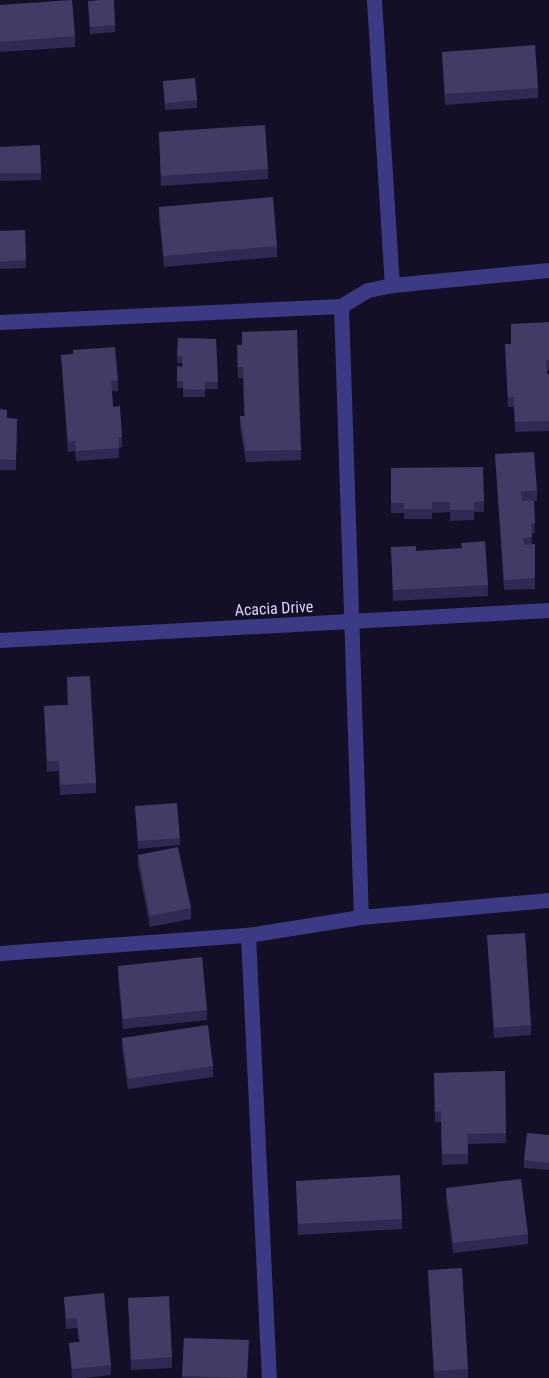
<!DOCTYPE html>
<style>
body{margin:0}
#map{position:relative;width:549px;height:1378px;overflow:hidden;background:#130f26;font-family:"Roboto Condensed",sans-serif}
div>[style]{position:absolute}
.minor>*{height:15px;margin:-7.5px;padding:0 7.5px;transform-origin:7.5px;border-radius:7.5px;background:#3d3a85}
.wall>*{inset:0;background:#312854}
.building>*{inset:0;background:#433a66}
span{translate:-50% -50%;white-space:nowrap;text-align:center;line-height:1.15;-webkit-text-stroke:5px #130f26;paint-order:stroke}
.street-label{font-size:16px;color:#d9d4ff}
</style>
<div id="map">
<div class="minor">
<div style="left:374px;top:0;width:286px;rotate:86.4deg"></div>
<div style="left:341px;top:306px;width:611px;rotate:88.13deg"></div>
<div style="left:0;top:322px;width:341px;rotate:-2.7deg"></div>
<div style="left:341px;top:306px;width:31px;rotate:-31deg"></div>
<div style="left:368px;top:290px;width:25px;rotate:-12deg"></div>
<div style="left:392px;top:285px;width:158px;rotate:-5.5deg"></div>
<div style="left:0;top:640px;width:550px;rotate:-3.13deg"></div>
<div style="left:248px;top:935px;width:443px;rotate:87.3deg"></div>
<div style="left:0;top:953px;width:249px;rotate:-4.2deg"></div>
<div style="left:248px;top:935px;width:114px;rotate:-9.1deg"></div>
<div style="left:361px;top:917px;width:189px;rotate:-5.2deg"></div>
</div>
<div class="wall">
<div style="clip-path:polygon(88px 1px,115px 25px,115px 32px,90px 34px)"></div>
<div style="clip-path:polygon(0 5px,75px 36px,75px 47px,0 52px)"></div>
<div style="clip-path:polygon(442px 52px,538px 88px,538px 98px,445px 105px)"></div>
<div style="clip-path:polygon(163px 81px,197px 100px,197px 108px,165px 110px)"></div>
<div style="clip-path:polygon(159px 132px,268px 169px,268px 179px,161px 186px)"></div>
<div style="clip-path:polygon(0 147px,41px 173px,41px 180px,0 181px)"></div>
<div style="clip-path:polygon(159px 207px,277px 246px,277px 257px,164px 267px,159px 218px)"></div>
<div style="clip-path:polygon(25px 230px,26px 268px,0 269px,0 231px)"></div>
<div style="clip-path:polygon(549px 322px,549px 370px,547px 371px,547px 374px,549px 374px,549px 431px,515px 432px,514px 407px,508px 407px,505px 344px,511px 344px)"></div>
<div style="clip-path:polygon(178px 338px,216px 339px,218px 389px,205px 389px,205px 397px,183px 397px,183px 388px,177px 388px,177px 366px,182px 367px,183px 363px,177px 363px)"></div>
<div style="clip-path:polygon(61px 355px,118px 380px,118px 391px,112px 391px,113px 407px,122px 437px,122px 447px,119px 448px,119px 458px,76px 461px,75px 451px,68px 452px)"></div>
<div style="clip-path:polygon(237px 355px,301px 450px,301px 460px,246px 462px,240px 427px,240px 416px,244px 416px,243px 378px,238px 378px)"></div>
<div style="clip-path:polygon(0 409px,7px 418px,17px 419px,16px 470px,0 470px)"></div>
<div style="clip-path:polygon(495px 454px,537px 490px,537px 501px,534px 501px,535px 533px,531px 534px,532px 545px,535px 544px,535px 589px,504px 590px)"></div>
<div style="clip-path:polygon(391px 468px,484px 501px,484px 512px,474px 512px,474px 520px,450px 521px,450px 512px,432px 513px,432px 519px,404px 519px,404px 513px,391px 513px)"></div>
<div style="clip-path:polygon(391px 547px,416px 551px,488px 585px,488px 596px,393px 601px)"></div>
<div style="clip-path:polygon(67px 677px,96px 783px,96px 793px,60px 795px,59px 771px,47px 772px,44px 706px,68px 705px)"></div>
<div style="clip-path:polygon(135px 806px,180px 838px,180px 845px,138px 849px)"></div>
<div style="clip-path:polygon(138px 855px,191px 908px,191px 919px,150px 927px,138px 865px)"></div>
<div style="clip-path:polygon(487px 935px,531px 1025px,531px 1035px,494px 1038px)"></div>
<div style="clip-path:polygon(118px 966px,207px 1010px,207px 1020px,123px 1029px,118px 977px)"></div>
<div style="clip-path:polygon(122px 1038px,213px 1066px,213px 1077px,128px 1089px,122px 1048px)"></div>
<div style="clip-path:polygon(505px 1071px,506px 1143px,468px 1144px,468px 1164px,442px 1165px,441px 1122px,435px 1122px,434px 1073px)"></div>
<div style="clip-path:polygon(549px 1135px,549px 1170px,524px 1168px,524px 1160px)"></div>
<div style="clip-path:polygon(296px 1181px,402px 1219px,402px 1229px,298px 1235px)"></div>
<div style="clip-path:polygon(446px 1188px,528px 1234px,528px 1244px,453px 1253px,446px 1198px)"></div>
<div style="clip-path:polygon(428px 1270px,468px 1369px,468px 1378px,434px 1378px)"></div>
<div style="clip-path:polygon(64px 1297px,111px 1365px,111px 1375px,85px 1378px,72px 1378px,69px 1343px,79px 1342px,77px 1328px,66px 1329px)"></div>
<div style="clip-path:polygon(128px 1298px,172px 1357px,172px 1368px,131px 1370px)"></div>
<div style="clip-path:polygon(184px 1338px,248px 1378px,182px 1378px)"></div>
</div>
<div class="building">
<div style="clip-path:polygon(72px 0,75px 36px,0 42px,0 5px)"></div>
<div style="clip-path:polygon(101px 0,114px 0,115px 25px,90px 27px,88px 1px)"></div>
<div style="clip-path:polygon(535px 45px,538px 88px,445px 94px,442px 52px)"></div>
<div style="clip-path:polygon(195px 78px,197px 100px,165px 103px,163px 81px)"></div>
<div style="clip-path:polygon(265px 125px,268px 169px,161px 176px,159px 132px)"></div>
<div style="clip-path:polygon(40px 145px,41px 173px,0 173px,0 147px)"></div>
<div style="clip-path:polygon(273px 197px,277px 246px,164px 256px,159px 207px)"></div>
<div style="clip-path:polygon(25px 230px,26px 260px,0 262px,0 231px)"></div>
<div style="clip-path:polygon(549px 322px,549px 360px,546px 360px,547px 374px,549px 374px,549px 421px,515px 422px,514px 397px,508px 397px,505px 344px,511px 344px,511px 324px)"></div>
<div style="clip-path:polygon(297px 330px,301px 450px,246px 451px,240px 416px,245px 416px,243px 367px,238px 367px,237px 345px,242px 345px,242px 332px)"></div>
<div style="clip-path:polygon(178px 338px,216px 339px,218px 382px,205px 382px,205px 390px,183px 389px,183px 381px,177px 381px,177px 366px,182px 367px,183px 356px,177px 356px)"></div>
<div style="clip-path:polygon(115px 347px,118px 380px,111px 381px,113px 407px,120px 406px,122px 437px,118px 437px,119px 448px,76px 451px,75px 441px,68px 442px,61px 355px,73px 354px,73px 350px)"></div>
<div style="clip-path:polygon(0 409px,7px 410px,7px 418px,17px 419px,16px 460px,0 459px)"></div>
<div style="clip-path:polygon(534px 452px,537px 490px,521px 492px,522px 501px,534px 501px,535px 523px,531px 523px,532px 537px,523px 538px,524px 545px,535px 544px,535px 578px,504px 580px,495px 454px)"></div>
<div style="clip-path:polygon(483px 467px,484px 501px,474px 502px,474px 510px,450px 510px,450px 502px,432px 502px,432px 509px,404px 509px,404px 503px,391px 503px,391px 468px)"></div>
<div style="clip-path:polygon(485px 541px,488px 585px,393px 590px,391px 547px,416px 546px,416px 551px,462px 548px,461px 543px)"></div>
<div style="clip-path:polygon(90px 676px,96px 783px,60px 785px,59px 761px,47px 761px,44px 706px,68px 705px,67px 677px)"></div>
<div style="clip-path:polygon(177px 803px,180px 838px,138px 841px,135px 806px)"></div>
<div style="clip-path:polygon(178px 847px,191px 908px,150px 916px,138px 855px)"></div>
<div style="clip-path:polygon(525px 933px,531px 1025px,494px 1028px,487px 935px)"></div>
<div style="clip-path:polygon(202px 957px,207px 1010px,123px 1019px,118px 966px)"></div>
<div style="clip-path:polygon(208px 1025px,213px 1066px,128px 1079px,122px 1038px)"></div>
<div style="clip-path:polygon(505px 1071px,506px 1133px,467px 1134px,468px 1154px,442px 1154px,441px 1111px,435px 1112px,434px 1073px)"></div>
<div style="clip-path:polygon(527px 1133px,549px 1135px,549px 1163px,524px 1160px)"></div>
<div style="clip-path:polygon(400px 1175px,402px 1219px,298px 1224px,296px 1181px)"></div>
<div style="clip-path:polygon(521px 1179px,528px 1234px,453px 1243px,446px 1188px)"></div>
<div style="clip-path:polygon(462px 1268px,468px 1369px,434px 1371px,428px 1270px)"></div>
<div style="clip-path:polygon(104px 1293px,111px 1365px,72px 1369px,69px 1343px,80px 1342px,77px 1318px,66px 1319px,64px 1297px)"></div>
<div style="clip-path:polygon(169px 1296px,172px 1357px,131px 1360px,128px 1298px)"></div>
<div style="clip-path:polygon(184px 1338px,249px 1340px,247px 1378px,182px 1376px)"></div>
</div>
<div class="street-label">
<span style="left:274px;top:609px;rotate:-3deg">Acacia Drive</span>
</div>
</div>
